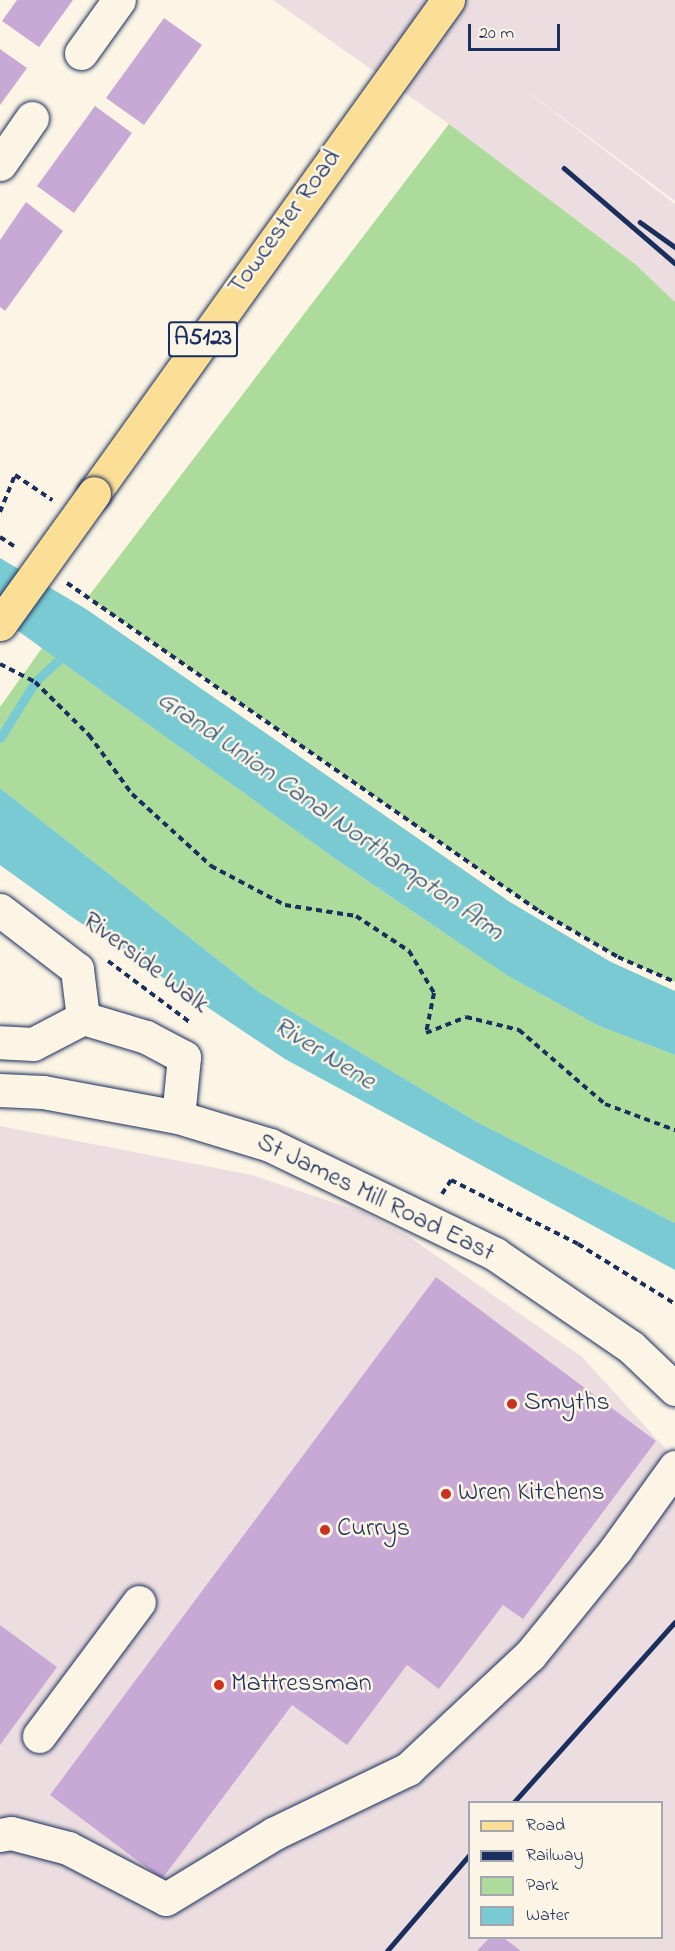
<!DOCTYPE html>
<style>
body{margin:0}
#map{position:relative;width:675px;height:1951px;overflow:hidden;background:#fcf5e5;font-family:"Indie Flower",sans-serif}
div>[style]{position:absolute}
.built>*{inset:0;background:#ecdee0}
.green>*{inset:0;background:#acdb9b}
.water>*{inset:0;background:#79cad2}
.stream>*{height:9px;margin:-4.5px;padding:0 4.5px;transform-origin:4.5px;border-radius:4.5px;background:#79cad2}
.building>*{inset:0;background:#c8a9d5}
.path>*{height:4px;margin-top:-2px;transform-origin:0;background:repeating-linear-gradient(90deg,#1b2f5e 0 6px,transparent 0 10.5px)}
.roads{filter:drop-shadow(0 0 2px #1b2f5e) drop-shadow(0 0 2px #1b2f5e)}
.minor>*{height:33px;margin:-16.5px;padding:0 16.5px;transform-origin:16.5px;border-radius:16.5px;background:#fcf5e5}
.major>*{height:33px;margin:-16.5px;padding:0 16.5px;transform-origin:16.5px;border-radius:16.5px;background:#fbdf96}
.rail>*{height:4.5px;margin:-2.25px;padding:0 2.25px;transform-origin:2.25px;border-radius:2.25px;background:#1b2f5e}
.bridges{filter:drop-shadow(0 0 2px #1b2f5e) drop-shadow(0 0 2px #1b2f5e)}
.major-bridge>*{height:33px;margin:-16.5px;padding:0 16.5px;transform-origin:16.5px;border-radius:16.5px;background:#fbdf96}
.dots>*{width:16px;height:16px;translate:-50% -50%;box-sizing:border-box;border:3px solid #fcf5e5;border-radius:50%}
span{translate:-50% -50%;white-space:nowrap;text-align:center;line-height:1.15;-webkit-text-stroke:5px #fcf5e5;paint-order:stroke}
.shield-label span{padding:2px 4px;background:#fcf5e5;border:2px solid;border-radius:4px;-webkit-text-stroke-width:0}
.shield-label{font-size:24px;color:#1b2f5e;font-weight:700}
.street-label{font-size:26px;color:#1b2f5e}
.poi-label{font-size:26px;color:#1b2f5e}
.left{translate:0 -50%;text-align:left}
.water-label{font-size:27px;color:#32567b;font-style:italic}
.legend{position:absolute;left:468px;top:1801px;width:195px;height:138px;box-sizing:border-box;background:#fcf5e5;border:2px solid #a2a6af;margin:0;padding:8px 10px;list-style:none;font-size:18px;color:#1b2f5e}
.legend li{display:flex;align-items:center;gap:12px;height:30px}
.legend b{width:30px;border:2px solid #a2a6af}
.scale{position:absolute;left:468px;top:24px;width:92px;height:27px;box-sizing:border-box;border:3px solid #1b2f5e;border-top:0;padding-left:8px;font-size:18px;line-height:21px;white-space:nowrap;color:#1b2f5e;-webkit-text-stroke:4px #fcf5e5;paint-order:stroke}
</style>
<div id="map">
<div class="built">
<div style="clip-path:polygon(273px 0,675px 0,675px 201px,516px 83px,675px 204px,675px 302px,635px 264px,449px 124px)"></div>
<div style="clip-path:polygon(evenodd,0 1126px,252px 1175px,362px 1212px,408px 1236px,582px 1357px,675px 1459px,675px 1951px,0 1951px,0 1126px,470px 1802px,662px 1802px,662px 1938px,470px 1938px,470px 1802px)"></div>
</div>
<div class="green">
<div style="clip-path:polygon(449px 124px,635px 264px,675px 302px,675px 982px,618px 957px,539px 911px,88px 597px)"></div>
<div style="clip-path:polygon(42px 648px,344px 865px,508px 976px,599px 1026px,675px 1055px,675px 1223px,477px 1122px,259px 992px,0 788px,0 707px)"></div>
</div>
<div class="water">
<div style="clip-path:polygon(0 558px,86px 609px,510px 902px,611px 962px,675px 991px,675px 1055px,599px 1026px,508px 976px,344px 865px,0 618px)"></div>
<div style="clip-path:polygon(0 788px,259px 992px,477px 1122px,675px 1223px,675px 1270px,285px 1059px,72px 917px,0 865px)"></div>
</div>
<div class="stream">
<div style="left:0;top:738px;width:66px;rotate:-58deg"></div>
<div style="left:35px;top:682px;width:42px;rotate:-43.1deg"></div>
</div>
<div class="building">
<div style="clip-path:polygon(17px 0,73px 0,39px 47px,2px 21px)"></div>
<div style="clip-path:polygon(164px 18px,202px 45px,144px 125px,106px 98px)"></div>
<div style="clip-path:polygon(0 49px,27px 68px,0 105px)"></div>
<div style="clip-path:polygon(95px 106px,132px 133px,74px 213px,37px 186px)"></div>
<div style="clip-path:polygon(26px 202px,63px 231px,5px 311px,0 307px,0 240px)"></div>
<div style="clip-path:polygon(436px 1277px,656px 1441px,523px 1619px,503px 1605px,439px 1689px,407px 1665px,347px 1745px,292px 1705px,162px 1879px,50px 1795px)"></div>
<div style="clip-path:polygon(0 1625px,57px 1667px,0 1745px)"></div>
<div style="clip-path:polygon(489px 1938px,504px 1938px,521px 1951px,477px 1951px)"></div>
</div>
<div class="path">
<div style="left:0;top:512px;width:40px;rotate:-68deg"></div>
<div style="left:15px;top:475px;width:45px;rotate:34deg"></div>
<div style="left:0;top:537px;width:20px;rotate:33deg"></div>
<div style="left:67px;top:583px;width:575px;rotate:34.8deg"></div>
<div style="left:539px;top:911px;width:91px;rotate:30.2deg"></div>
<div style="left:618px;top:957px;width:62px;rotate:23.7deg"></div>
<div style="left:0;top:664px;width:39px;rotate:27deg"></div>
<div style="left:35px;top:682px;width:76px;rotate:44.5deg"></div>
<div style="left:89px;top:735px;width:73px;rotate:53.9deg"></div>
<div style="left:132px;top:794px;width:107px;rotate:42.3deg"></div>
<div style="left:211px;top:866px;width:84px;rotate:27.8deg"></div>
<div style="left:285px;top:905px;width:72px;rotate:8.8deg"></div>
<div style="left:356px;top:916px;width:64px;rotate:33.4deg"></div>
<div style="left:409px;top:951px;width:49px;rotate:59.2deg"></div>
<div style="left:434px;top:993px;width:41px;rotate:101.3deg"></div>
<div style="left:426px;top:1033px;width:43px;rotate:-21.8deg"></div>
<div style="left:466px;top:1017px;width:55px;rotate:13.8deg"></div>
<div style="left:519px;top:1030px;width:113px;rotate:40.7deg"></div>
<div style="left:605px;top:1104px;width:75px;rotate:20.4deg"></div>
<div style="left:108px;top:961px;width:104px;rotate:36.8deg"></div>
<div style="left:442px;top:1194px;width:17px;rotate:-57deg"></div>
<div style="left:451px;top:1180px;width:142px;rotate:26.7deg"></div>
<div style="left:578px;top:1244px;width:114px;rotate:31.7deg"></div>
</div>
<div class="roads">
<div class="minor">
<div style="left:81px;top:53px;width:65px;rotate:-54.4deg"></div>
<div style="left:0;top:164px;width:56px;rotate:-55.2deg"></div>
<div style="left:0;top:910px;width:97px;rotate:37.5deg"></div>
<div style="left:77px;top:969px;width:49px;rotate:83deg"></div>
<div style="left:83px;top:1018px;width:56px;rotate:152.5deg"></div>
<div style="left:33px;top:1044px;width:33px;rotate:-177deg"></div>
<div style="left:83px;top:1018px;width:66px;rotate:16.8deg"></div>
<div style="left:146px;top:1037px;width:43px;rotate:27.8deg"></div>
<div style="left:184px;top:1057px;width:60px;rotate:95.7deg"></div>
<div style="left:0;top:1090px;width:43px;rotate:2.7deg"></div>
<div style="left:43px;top:1092px;width:137px;rotate:10.5deg"></div>
<div style="left:178px;top:1117px;width:96px;rotate:16.9deg"></div>
<div style="left:270px;top:1145px;width:250px;rotate:25.8deg"></div>
<div style="left:495px;top:1254px;width:165px;rotate:34.4deg"></div>
<div style="left:631px;top:1347px;width:61px;rotate:43.7deg"></div>
<div style="left:39px;top:1736px;width:167px;rotate:-53.3deg"></div>
<div style="left:0;top:1835px;width:11px;rotate:-10deg"></div>
<div style="left:11px;top:1833px;width:59px;rotate:14.7deg"></div>
<div style="left:68px;top:1848px;width:110px;rotate:27.5deg"></div>
<div style="left:166px;top:1899px;width:127px;rotate:-31.2deg"></div>
<div style="left:275px;top:1833px;width:148px;rotate:-25.7deg"></div>
<div style="left:408px;top:1769px;width:167px;rotate:-43.1deg"></div>
<div style="left:530px;top:1655px;width:136px;rotate:-50.9deg"></div>
<div style="left:616px;top:1549px;width:101px;rotate:-54.3deg"></div>
</div>
<div class="major">
<div style="left:94px;top:493px;width:607px;rotate:-54.32deg"></div>
</div>
</div>
<div class="rail">
<div style="left:564px;top:168px;width:146px;rotate:40.6deg"></div>
<div style="left:640px;top:222px;width:43px;rotate:35.5deg"></div>
<div style="left:514px;top:1802px;width:241px;rotate:-48.2deg"></div>
<div style="left:387px;top:1951px;width:128px;rotate:-49.4deg"></div>
</div>
<div class="bridges">
<div class="major-bridge">
<div style="left:0;top:624px;width:161px;rotate:-54.3deg"></div>
</div>
</div>
<div class="dots">
<div style="left:512px;top:1404px;background:#c8321e"></div>
<div style="left:446px;top:1494px;background:#c8321e"></div>
<div style="left:325px;top:1530px;background:#c8321e"></div>
<div style="left:219px;top:1685px;background:#c8321e"></div>
</div>
<div class="shield-label">
<span style="left:203px;top:339px">A5123</span>
</div>
<div class="street-label">
<span style="left:286px;top:223px;rotate:-54deg">Towcester Road</span>
<span style="left:145px;top:964px;rotate:37deg">Riverside Walk</span>
<span style="left:375px;top:1199px;rotate:26deg">St James Mill Road East</span>
</div>
<div class="poi-label">
<span class="left" style="left:524px;top:1404px">Smyths</span>
<span class="left" style="left:458px;top:1494px">Wren Kitchens</span>
<span class="left" style="left:337px;top:1530px">Currys</span>
<span class="left" style="left:231px;top:1685px">Mattressman</span>
</div>
<div class="water-label">
<span style="left:330px;top:816px;rotate:35deg">Grand Union Canal Northampton Arm</span>
<span style="left:324px;top:1054px;rotate:32deg">River Nene</span>
</div>
<ul class="legend">
<li><b style="height:8px;background:#fbdf96"></b>Road</li>
<li><b style="height:8px;background:#1b2f5e"></b>Railway</li>
<li><b style="height:16px;background:#acdb9b"></b>Park</li>
<li><b style="height:16px;background:#79cad2"></b>Water</li>
</ul>
<div class="scale">20 m</div>
</div>
